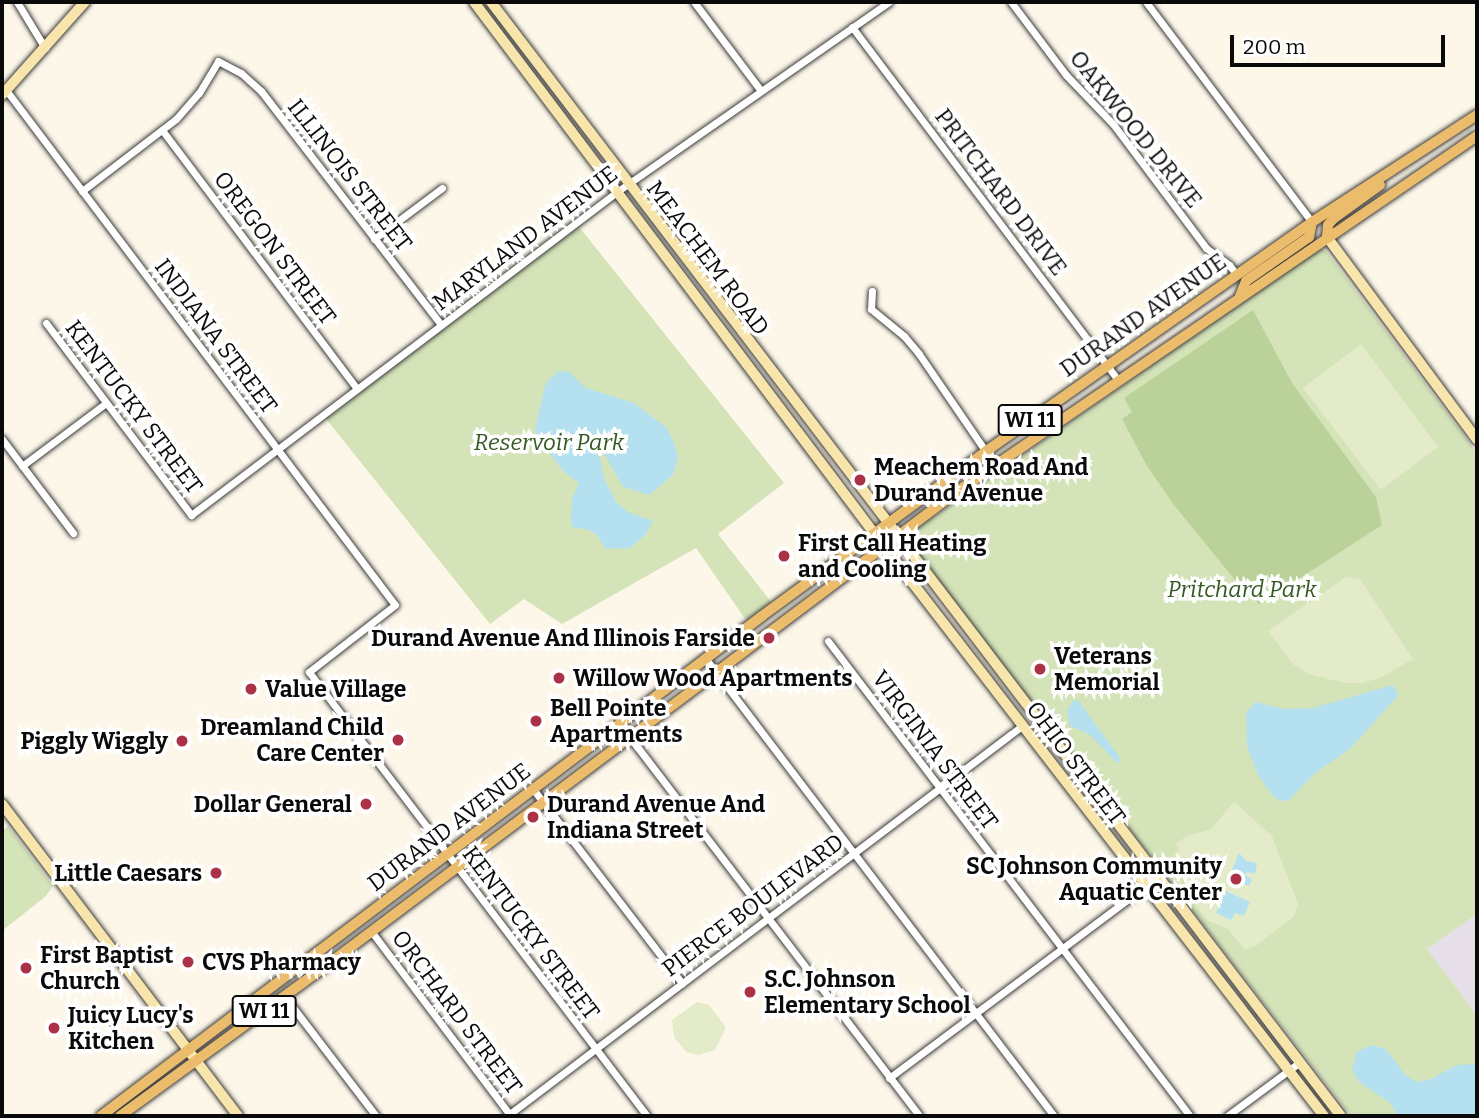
<!DOCTYPE html>
<style>
body{margin:0}
#map{position:relative;width:1479px;height:1118px;overflow:hidden;background:#fdf7ea;font-family:Bitter,serif}
div>[style]{position:absolute}
.industrial>*{inset:0;background:#e6dfe9}
.green>*{inset:0;background:#d4e3b8}
.forest>*{inset:0;background:#bad299}
.pitch>*{inset:0;background:#e4ebc8}
.water>*{inset:0;background:#b4e0ef}
.roads{filter:drop-shadow(0 0 2px #3d3d3d) drop-shadow(0 0 2px #3d3d3d)}
.street>*{height:7px;margin:-3.5px;padding:0 3.5px;transform-origin:3.5px;border-radius:3.5px;background:#fff}
.secondary>*{height:10px;margin:-5px;padding:0 5px;transform-origin:5px;border-radius:5px;background:#f7e5ab}
.primary>*{height:10px;margin:-5px;padding:0 5px;transform-origin:5px;border-radius:5px;background:#eabc6c}
.dots>*{width:19px;height:19px;translate:-50% -50%;box-sizing:border-box;border:4px solid #fff;border-radius:50%}
span{translate:-50% -50%;white-space:nowrap;text-align:center;line-height:1.15;-webkit-text-stroke:7px #fff;paint-order:stroke}
.shield-label span{padding:2px 5px;background:#fff;border:2px solid;border-radius:5px;-webkit-text-stroke-width:0}
.shield-label{font-size:21px;color:#0a0a0a;font-weight:700}
.street-label{font-size:23px;color:#0a0a0a}
.park-label{font-size:23px;color:#355a22;font-style:italic}
.poi-label{font-size:23px;color:#0a0a0a;font-weight:700}
.left{translate:0 -50%;text-align:left}
.right{translate:-100% -50%;text-align:right}
.frame{position:absolute;inset:0;border:4px solid #0a0a0a;pointer-events:none}
.scale{position:absolute;left:1230px;top:35px;width:215px;height:32px;box-sizing:border-box;border:4px solid #0a0a0a;border-top:0;padding-left:9px;font-size:21px;line-height:24px;white-space:nowrap;color:#0a0a0a;-webkit-text-stroke:5px #fff;paint-order:stroke}
</style>
<div id="map">
<div class="industrial">
<div style="clip-path:polygon(1477px 914px,1477px 1015px,1427px 949px)"></div>
</div>
<div class="green">
<div style="clip-path:polygon(576px 223px,784px 483px,718px 534px,772px 603px,748px 623px,696px 548px,562px 624px,524px 599px,490px 624px,323px 415px)"></div>
<div style="clip-path:polygon(1320px 249px,1326px 251px,1477px 453px,1477px 914px,1427px 949px,1477px 1015px,1477px 1116px,1351px 1116px,908px 541px,912px 532px)"></div>
<div style="clip-path:polygon(8px 826px,53px 886px,46px 896px,2px 931px,2px 831px)"></div>
</div>
<div class="forest">
<div style="clip-path:polygon(1253px 310px,1292px 383px,1376px 497px,1382px 525px,1260px 604px,1248px 596px,1174px 505px,1147px 466px,1122px 419px,1132px 412px,1124px 398px)"></div>
</div>
<div class="pitch">
<div style="clip-path:polygon(1361px 344px,1438px 447px,1381px 490px,1303px 388px)"></div>
<div style="clip-path:polygon(1346px 577px,1360px 579px,1413px 659px,1380px 678px,1362px 683px,1344px 683px,1309px 674px,1294px 665px,1268px 631px)"></div>
<div style="clip-path:polygon(1234px 802px,1272px 836px,1298px 904px,1294px 916px,1256px 946px,1245px 950px,1228px 929px,1207px 920px,1191px 899px,1174px 855px,1180px 850px,1176px 844px,1188px 835px,1210px 830px)"></div>
<div style="clip-path:polygon(697px 1002px,709px 1005px,726px 1027px,715px 1050px,699px 1055px,686px 1052px,674px 1037px,672px 1020px)"></div>
</div>
<div class="water">
<div style="clip-path:polygon(558px 371px,569px 372px,586px 388px,634px 403px,667px 428px,673px 441px,678px 456px,673px 475px,649px 495px,623px 487px,604px 453px,599px 452px,604px 478px,616px 502px,628px 512px,653px 521px,646px 534px,631px 548px,606px 549px,596px 534px,587px 529px,573px 528px,571px 522px,572px 499px,579px 483px,564px 472px,538px 438px,535px 429px,546px 383px)"></div>
<div style="clip-path:polygon(1393px 685px,1398px 694px,1395px 699px,1351px 748px,1314px 774px,1289px 800px,1281px 801px,1273px 796px,1258px 775px,1247px 746px,1246px 713px,1250px 708px,1256px 702px,1284px 709px,1313px 708px)"></div>
<div style="clip-path:polygon(1078px 700px,1120px 758px,1118px 764px,1089px 734px,1070px 726px,1067px 711px,1073px 701px)"></div>
<div style="clip-path:polygon(1239px 853px,1246px 861px,1257px 863px,1255px 874px,1247px 872px,1245px 875px,1252px 879px,1249px 886px,1229px 877px)"></div>
<div style="clip-path:polygon(1226px 891px,1250px 902px,1244px 916px,1235px 913px,1231px 920px,1216px 913px)"></div>
<div style="clip-path:polygon(1371px 1045px,1386px 1049px,1406px 1076px,1417px 1082px,1431px 1079px,1457px 1065px,1477px 1064px,1477px 1116px,1398px 1116px,1389px 1102px,1359px 1082px,1352px 1070px,1357px 1052px)"></div>
</div>
<div class="roads">
<div class="street">
<div style="left:17px;top:2px;width:54px;rotate:58.7deg"></div>
<div style="left:694px;top:2px;width:111px;rotate:53deg"></div>
<div style="left:1011px;top:2px;width:91px;rotate:53deg"></div>
<div style="left:1066px;top:75px;width:68px;rotate:46.2deg"></div>
<div style="left:1113px;top:124px;width:155px;rotate:53.1deg"></div>
<div style="left:1206px;top:248px;width:29px;rotate:36deg"></div>
<div style="left:1229px;top:265px;width:13px;rotate:51deg"></div>
<div style="left:1146px;top:2px;width:276px;rotate:53deg"></div>
<div style="left:852px;top:27px;width:442px;rotate:53deg"></div>
<div style="left:6px;top:90px;width:645px;rotate:52.93deg"></div>
<div style="left:395px;top:605px;width:109px;rotate:142.1deg"></div>
<div style="left:309px;top:672px;width:558px;rotate:52.72deg"></div>
<div style="left:162px;top:130px;width:324px;rotate:53deg"></div>
<div style="left:82px;top:191px;width:118px;rotate:-37.5deg"></div>
<div style="left:176px;top:119px;width:35px;rotate:-49deg"></div>
<div style="left:199px;top:93px;width:37px;rotate:-59deg"></div>
<div style="left:218px;top:61px;width:26px;rotate:28deg"></div>
<div style="left:241px;top:73px;width:27px;rotate:42deg"></div>
<div style="left:261px;top:91px;width:295px;rotate:52.4deg"></div>
<div style="left:374px;top:239px;width:85px;rotate:-36.9deg"></div>
<div style="left:872px;top:291px;width:18px;rotate:93deg"></div>
<div style="left:871px;top:309px;width:43px;rotate:39.3deg"></div>
<div style="left:904px;top:336px;width:23px;rotate:50deg"></div>
<div style="left:919px;top:354px;width:135px;rotate:55.6deg"></div>
<div style="left:46px;top:323px;width:241px;rotate:52.9deg"></div>
<div style="left:191px;top:515px;width:536px;rotate:-37.19deg"></div>
<div style="left:618px;top:191px;width:330px;rotate:-34.9deg"></div>
<div style="left:2px;top:439px;width:118px;rotate:52.9deg"></div>
<div style="left:22px;top:466px;width:105px;rotate:-36.9deg"></div>
<div style="left:828px;top:641px;width:597px;rotate:52.69deg"></div>
<div style="left:706px;top:659px;width:574px;rotate:52.71deg"></div>
<div style="left:619px;top:723px;width:494px;rotate:52.6deg"></div>
<div style="left:533px;top:789px;width:245px;rotate:52.5deg"></div>
<div style="left:371px;top:931px;width:232px;rotate:52.9deg"></div>
<div style="left:285px;top:997px;width:150px;rotate:52.6deg"></div>
<div style="left:889px;top:1078px;width:334px;rotate:-36.8deg"></div>
<div style="left:507px;top:1116px;width:647px;rotate:-37.15deg"></div>
<div style="left:1227px;top:1116px;width:91px;rotate:-36.5deg"></div>
</div>
<div class="secondary">
<div style="left:474px;top:2px;width:665px;rotate:53.01deg"></div>
<div style="left:874px;top:533px;width:736px;rotate:52.34deg"></div>
<div style="left:491px;top:2px;width:1401px;rotate:52.66deg"></div>
<div style="left:2px;top:95px;width:125px;rotate:-48.3deg"></div>
<div style="left:1327px;top:237px;width:252px;rotate:53.5deg"></div>
<div style="left:2px;top:804px;width:391px;rotate:52.9deg"></div>
</div>
<div class="primary">
<div style="left:1327px;top:237px;width:12px;rotate:-85deg"></div>
<div style="left:1328px;top:225px;width:8px;rotate:-50deg"></div>
<div style="left:1333px;top:219px;width:58px;rotate:-35.9deg"></div>
<div style="left:1240px;top:296px;width:16px;rotate:-68deg"></div>
<div style="left:1246px;top:281px;width:77px;rotate:-34.9deg"></div>
<div style="left:1309px;top:237px;width:15px;rotate:-79deg"></div>
<div style="left:101px;top:1116px;width:829px;rotate:-37.1deg"></div>
<div style="left:762px;top:616px;width:277px;rotate:-36.3deg"></div>
<div style="left:985px;top:452px;width:400px;rotate:-35.1deg"></div>
<div style="left:1312px;top:222px;width:197px;rotate:-33deg"></div>
<div style="left:120px;top:1116px;width:251px;rotate:-36.1deg"></div>
<div style="left:323px;top:968px;width:791px;rotate:-36.93deg"></div>
<div style="left:955px;top:493px;width:632px;rotate:-34.37deg"></div>
</div>
</div>
<div class="dots">
<div style="left:860px;top:480px;background:#ab3146"></div>
<div style="left:784px;top:556px;background:#ab3146"></div>
<div style="left:769px;top:638px;background:#ab3146"></div>
<div style="left:1040px;top:669px;background:#ab3146"></div>
<div style="left:559px;top:678px;background:#ab3146"></div>
<div style="left:251px;top:689px;background:#ab3146"></div>
<div style="left:536px;top:721px;background:#ab3146"></div>
<div style="left:398px;top:740px;background:#ab3146"></div>
<div style="left:182px;top:741px;background:#ab3146"></div>
<div style="left:366px;top:804px;background:#ab3146"></div>
<div style="left:533px;top:817px;background:#ab3146"></div>
<div style="left:216px;top:873px;background:#ab3146"></div>
<div style="left:1236px;top:879px;background:#ab3146"></div>
<div style="left:188px;top:962px;background:#ab3146"></div>
<div style="left:26px;top:968px;background:#ab3146"></div>
<div style="left:750px;top:992px;background:#ab3146"></div>
<div style="left:54px;top:1028px;background:#ab3146"></div>
</div>
<div class="shield-label">
<span style="left:1030px;top:420px">WI 11</span>
<span style="left:264px;top:1011px">WI 11</span>
</div>
<div class="street-label">
<span style="left:1136px;top:129px;rotate:51deg">OAKWOOD DRIVE</span>
<span style="left:350px;top:175px;rotate:52deg">ILLINOIS STREET</span>
<span style="left:1001px;top:192px;rotate:53deg">PRITCHARD DRIVE</span>
<span style="left:525px;top:238px;rotate:-37deg">MARYLAND AVENUE</span>
<span style="left:275px;top:248px;rotate:53deg">OREGON STREET</span>
<span style="left:708px;top:258px;rotate:53deg">MEACHEM ROAD</span>
<span style="left:1143px;top:315px;rotate:-35deg">DURAND AVENUE</span>
<span style="left:216px;top:336px;rotate:53deg">INDIANA STREET</span>
<span style="left:134px;top:407px;rotate:53deg">KENTUCKY STREET</span>
<span style="left:935px;top:750px;rotate:53deg">VIRGINIA STREET</span>
<span style="left:1076px;top:763px;rotate:53deg">OHIO STREET</span>
<span style="left:449px;top:827px;rotate:-37deg">DURAND AVENUE</span>
<span style="left:753px;top:905px;rotate:-37deg">PIERCE BOULEVARD</span>
<span style="left:531px;top:933px;rotate:53deg">KENTUCKY STREET</span>
<span style="left:457px;top:1012px;rotate:53deg">ORCHARD STREET</span>
</div>
<div class="park-label">
<span style="left:549px;top:442px">Reservoir Park</span>
<span style="left:1242px;top:589px">Pritchard Park</span>
</div>
<div class="poi-label">
<span class="left" style="left:874px;top:480px">Meachem Road And<br>Durand Avenue</span>
<span class="left" style="left:798px;top:556px">First Call Heating<br>and Cooling</span>
<span class="right" style="left:755px;top:638px">Durand Avenue And Illinois Farside</span>
<span class="left" style="left:1054px;top:669px">Veterans<br>Memorial</span>
<span class="left" style="left:573px;top:678px">Willow Wood Apartments</span>
<span class="left" style="left:265px;top:689px">Value Village</span>
<span class="left" style="left:550px;top:721px">Bell Pointe<br>Apartments</span>
<span class="right" style="left:384px;top:740px">Dreamland Child<br>Care Center</span>
<span class="right" style="left:168px;top:741px">Piggly Wiggly</span>
<span class="right" style="left:352px;top:804px">Dollar General</span>
<span class="left" style="left:547px;top:817px">Durand Avenue And<br>Indiana Street</span>
<span class="right" style="left:1222px;top:879px">SC Johnson Community<br>Aquatic Center</span>
<span class="right" style="left:202px;top:873px">Little Caesars</span>
<span class="left" style="left:40px;top:968px">First Baptist<br>Church</span>
<span class="left" style="left:202px;top:962px">CVS Pharmacy</span>
<span class="left" style="left:764px;top:992px">S.C. Johnson<br>Elementary School</span>
<span class="left" style="left:68px;top:1028px">Juicy Lucy's<br>Kitchen</span>
</div>
<div class="frame"></div>
<div class="scale">200 m</div>
</div>
